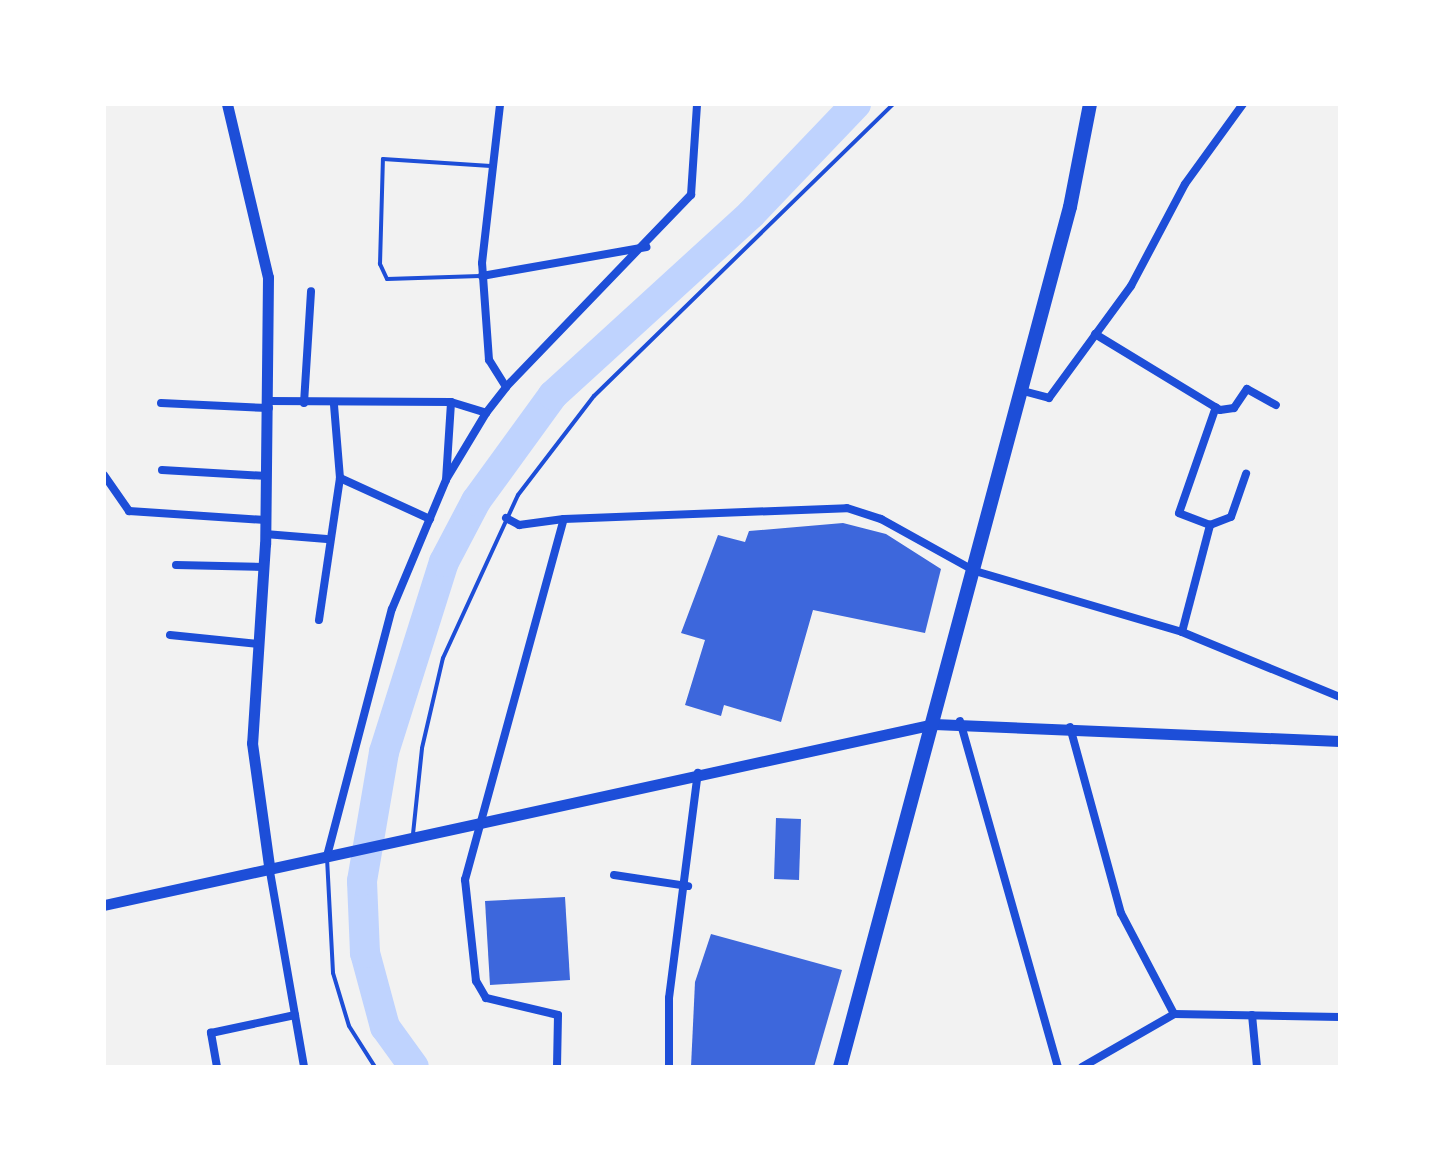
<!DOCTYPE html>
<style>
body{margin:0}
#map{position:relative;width:1444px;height:1171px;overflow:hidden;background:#f2f2f2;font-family:"Alegreya Sans",sans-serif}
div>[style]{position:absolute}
.river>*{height:30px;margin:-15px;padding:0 15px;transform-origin:15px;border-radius:15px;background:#bfd3fe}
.building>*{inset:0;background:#3d67dc}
.service>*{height:4px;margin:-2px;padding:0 2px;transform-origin:2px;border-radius:2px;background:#1d4ed8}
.minor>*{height:8px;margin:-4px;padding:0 4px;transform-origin:4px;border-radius:4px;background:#1d4ed8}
.tertiary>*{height:11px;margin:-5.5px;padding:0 5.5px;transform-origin:5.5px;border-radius:5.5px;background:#1d4ed8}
.trunk>*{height:14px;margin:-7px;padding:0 7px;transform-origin:7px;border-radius:7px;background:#1d4ed8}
span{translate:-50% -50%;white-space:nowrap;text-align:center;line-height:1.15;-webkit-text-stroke:6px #fff;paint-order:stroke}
.frame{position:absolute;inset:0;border:106px solid #fff;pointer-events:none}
</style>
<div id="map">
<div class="river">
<div style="left:414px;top:1067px;width:49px;rotate:-125.9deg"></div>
<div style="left:385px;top:1027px;width:77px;rotate:-105.1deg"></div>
<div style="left:365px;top:953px;width:72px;rotate:-92.4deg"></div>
<div style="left:362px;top:881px;width:131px;rotate:-80.3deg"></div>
<div style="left:384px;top:752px;width:199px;rotate:-72.5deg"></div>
<div style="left:444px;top:562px;width:69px;rotate:-62.3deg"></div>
<div style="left:476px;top:501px;width:131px;rotate:-54deg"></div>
<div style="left:553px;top:395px;width:268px;rotate:-42.4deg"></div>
<div style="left:751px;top:214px;width:152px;rotate:-46.3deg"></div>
</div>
<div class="building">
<div style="clip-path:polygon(843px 523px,886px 534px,941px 569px,925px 633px,813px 610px,781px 722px,724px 705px,721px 716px,685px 705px,705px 640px,681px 633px,718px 535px,745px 542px,749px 531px)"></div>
<div style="clip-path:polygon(776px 818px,801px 819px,799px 880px,774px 879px)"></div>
<div style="clip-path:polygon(565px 897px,570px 980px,490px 985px,485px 901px)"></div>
<div style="clip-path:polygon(711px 934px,842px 970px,814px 1067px,691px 1067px,695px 982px)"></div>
</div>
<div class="service">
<div style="left:480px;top:276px;width:93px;rotate:178.2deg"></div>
<div style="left:387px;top:279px;width:17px;rotate:-115deg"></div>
<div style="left:380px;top:264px;width:105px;rotate:-88.4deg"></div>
<div style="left:383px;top:159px;width:108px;rotate:3.7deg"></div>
<div style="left:413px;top:834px;width:86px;rotate:-84deg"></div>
<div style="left:422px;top:748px;width:92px;rotate:-76.9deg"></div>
<div style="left:443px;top:658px;width:179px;rotate:-65.3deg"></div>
<div style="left:518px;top:495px;width:125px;rotate:-52.5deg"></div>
<div style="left:594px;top:396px;width:418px;rotate:-44.3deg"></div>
<div style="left:327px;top:858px;width:115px;rotate:87deg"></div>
<div style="left:333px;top:973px;width:55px;rotate:73.2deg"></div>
<div style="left:349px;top:1026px;width:49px;rotate:57.6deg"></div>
</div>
<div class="minor">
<div style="left:482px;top:276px;width:167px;rotate:-10deg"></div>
<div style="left:1095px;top:334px;width:146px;rotate:31.3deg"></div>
<div style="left:1220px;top:410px;width:14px;rotate:-8deg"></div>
<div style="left:1234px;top:408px;width:23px;rotate:-56deg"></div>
<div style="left:1247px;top:389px;width:33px;rotate:29deg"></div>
<div style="left:506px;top:387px;width:267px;rotate:-46.1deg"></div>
<div style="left:691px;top:195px;width:91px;rotate:-86.2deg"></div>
<div style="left:1023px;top:391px;width:27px;rotate:15deg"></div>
<div style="left:1049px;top:398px;width:139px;rotate:-53.8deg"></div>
<div style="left:1131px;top:286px;width:115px;rotate:-62.1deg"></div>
<div style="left:1185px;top:184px;width:99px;rotate:-54.1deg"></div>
<div style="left:269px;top:401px;width:182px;rotate:0.3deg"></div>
<div style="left:451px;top:402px;width:37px;rotate:17deg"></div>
<div style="left:486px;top:413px;width:33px;rotate:-52deg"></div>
<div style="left:506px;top:387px;width:32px;rotate:-122deg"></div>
<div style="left:489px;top:360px;width:97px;rotate:-94.1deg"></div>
<div style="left:482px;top:263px;width:160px;rotate:-83.5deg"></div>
<div style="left:161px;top:403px;width:108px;rotate:2.7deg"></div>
<div style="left:304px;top:403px;width:112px;rotate:-86.4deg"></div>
<div style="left:334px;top:405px;width:73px;rotate:85.3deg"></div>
<div style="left:340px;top:478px;width:99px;rotate:24.5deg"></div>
<div style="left:162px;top:470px;width:105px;rotate:3.3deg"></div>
<div style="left:104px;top:475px;width:44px;rotate:55.2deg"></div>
<div style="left:129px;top:511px;width:137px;rotate:3.8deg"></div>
<div style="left:447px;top:478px;width:76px;rotate:-59deg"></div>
<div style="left:506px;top:518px;width:15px;rotate:28deg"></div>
<div style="left:519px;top:525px;width:45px;rotate:-7.6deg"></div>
<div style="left:1210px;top:525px;width:22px;rotate:-21deg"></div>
<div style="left:1231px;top:517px;width:46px;rotate:-70.8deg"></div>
<div style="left:265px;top:534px;width:62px;rotate:4.6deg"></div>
<div style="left:176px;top:565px;width:88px;rotate:1.3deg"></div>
<div style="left:319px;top:620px;width:144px;rotate:-81.6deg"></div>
<div style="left:1182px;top:632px;width:111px;rotate:-75.3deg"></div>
<div style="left:1210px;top:525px;width:33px;rotate:-159deg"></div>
<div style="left:1179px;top:513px;width:112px;rotate:-70.8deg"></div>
<div style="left:170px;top:635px;width:88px;rotate:5.8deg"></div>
<div style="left:960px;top:721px;width:360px;rotate:74.2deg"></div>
<div style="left:1070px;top:727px;width:193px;rotate:74.7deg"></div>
<div style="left:1121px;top:913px;width:114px;rotate:62.3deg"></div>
<div style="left:327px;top:856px;width:255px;rotate:-75.3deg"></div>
<div style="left:392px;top:609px;width:140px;rotate:-67.3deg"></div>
<div style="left:446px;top:480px;width:78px;rotate:-86.3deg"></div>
<div style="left:269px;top:866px;width:204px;rotate:80.1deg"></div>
<div style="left:614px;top:875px;width:75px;rotate:8.5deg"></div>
<div style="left:1252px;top:1015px;width:52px;rotate:84.5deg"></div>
<div style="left:217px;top:1067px;width:35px;rotate:-100deg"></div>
<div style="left:211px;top:1033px;width:86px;rotate:-12.1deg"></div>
<div style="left:557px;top:1067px;width:52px;rotate:-88.9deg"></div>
<div style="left:558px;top:1015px;width:74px;rotate:-166.7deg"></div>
<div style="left:486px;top:998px;width:20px;rotate:-120deg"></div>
<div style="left:476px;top:981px;width:102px;rotate:-96.2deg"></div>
<div style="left:465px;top:880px;width:374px;rotate:-74.7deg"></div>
<div style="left:564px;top:519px;width:283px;rotate:-2.2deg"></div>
<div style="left:847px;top:508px;width:36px;rotate:18deg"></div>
<div style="left:881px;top:519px;width:107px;rotate:29deg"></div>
<div style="left:975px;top:571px;width:216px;rotate:16.4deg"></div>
<div style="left:1182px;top:632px;width:171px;rotate:22.4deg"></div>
<div style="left:669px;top:1067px;width:69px;rotate:-90deg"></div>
<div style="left:669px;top:998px;width:227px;rotate:-82.7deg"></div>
<div style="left:1082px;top:1067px;width:106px;rotate:-29.9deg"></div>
<div style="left:1174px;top:1014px;width:166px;rotate:1deg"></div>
</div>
<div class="tertiary">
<div style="left:227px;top:104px;width:178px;rotate:76.7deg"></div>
<div style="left:268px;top:277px;width:267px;rotate:90.6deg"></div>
<div style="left:265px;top:544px;width:199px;rotate:93.7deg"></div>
<div style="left:252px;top:743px;width:124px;rotate:82.1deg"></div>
<div style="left:104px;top:905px;width:850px;rotate:-12.3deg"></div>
<div style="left:934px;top:724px;width:406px;rotate:2.4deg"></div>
</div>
<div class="trunk">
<div style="left:840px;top:1067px;width:890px;rotate:-75.03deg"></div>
<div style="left:1070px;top:207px;width:105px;rotate:-79deg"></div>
</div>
<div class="frame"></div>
</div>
